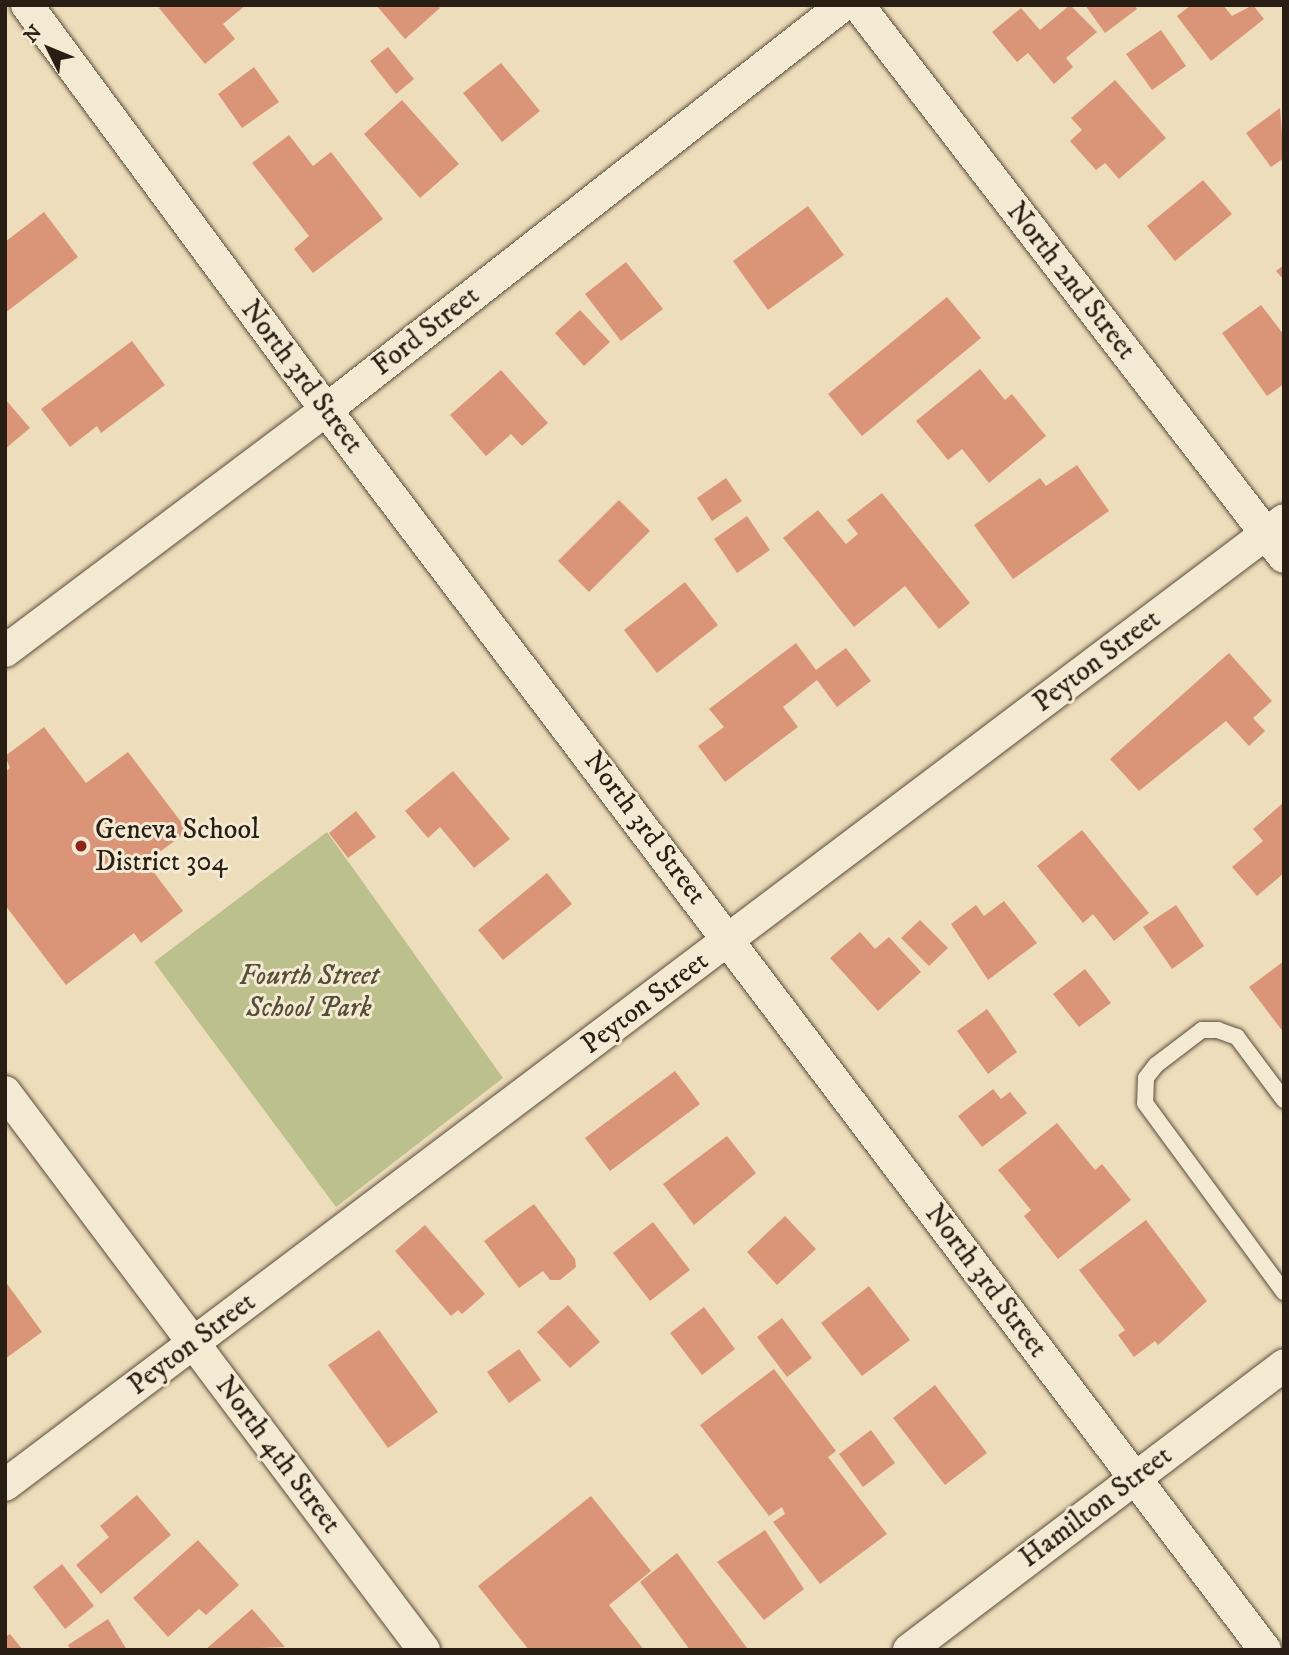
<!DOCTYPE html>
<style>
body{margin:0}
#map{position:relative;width:1289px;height:1655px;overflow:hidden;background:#eeddba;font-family:"IM FELL DW Pica",serif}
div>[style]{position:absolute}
.green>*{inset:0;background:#bcc08d}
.building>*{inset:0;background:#da9579}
.roads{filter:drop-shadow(0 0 2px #5a4e3e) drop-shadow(0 0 2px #5a4e3e)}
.service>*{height:16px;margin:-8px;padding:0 8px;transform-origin:8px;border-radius:8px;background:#f4e9d2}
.minor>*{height:32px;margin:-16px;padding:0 16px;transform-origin:16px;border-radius:16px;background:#f4e9d2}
.dots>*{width:19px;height:19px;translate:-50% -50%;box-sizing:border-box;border:4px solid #f4e9d2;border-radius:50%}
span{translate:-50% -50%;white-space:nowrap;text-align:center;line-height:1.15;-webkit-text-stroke:6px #f4e9d2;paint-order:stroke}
.street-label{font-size:28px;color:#281e14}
.poi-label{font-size:28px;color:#281e14}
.left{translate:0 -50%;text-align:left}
.park-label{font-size:28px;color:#544f38;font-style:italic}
.frame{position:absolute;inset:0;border:7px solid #281e14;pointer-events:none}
.north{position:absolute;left:14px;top:14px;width:70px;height:70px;-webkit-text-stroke:5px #f4e9d2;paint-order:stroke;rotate:313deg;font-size:19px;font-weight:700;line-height:28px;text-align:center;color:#281e14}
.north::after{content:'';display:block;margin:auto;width:24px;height:32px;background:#281e14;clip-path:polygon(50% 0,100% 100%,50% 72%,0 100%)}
</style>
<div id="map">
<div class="green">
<div style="clip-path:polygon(327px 832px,503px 1078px,336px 1207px,154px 962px)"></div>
</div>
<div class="building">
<div style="clip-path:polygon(163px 5px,246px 5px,223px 24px,235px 39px,205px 64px,159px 8px)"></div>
<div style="clip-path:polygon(376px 5px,437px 5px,440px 8px,405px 39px)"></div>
<div style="clip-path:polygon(1070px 5px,1097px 32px,1066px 58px,1073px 67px,1054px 84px,1028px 53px,1017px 62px,992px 32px,1021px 8px,1040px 30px)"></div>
<div style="clip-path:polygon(1085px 5px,1134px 5px,1137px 9px,1105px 33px)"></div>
<div style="clip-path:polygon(1191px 5px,1223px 5px,1232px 16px,1253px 5px,1264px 19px,1211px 61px,1177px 16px)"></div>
<div style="clip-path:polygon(1161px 30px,1186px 66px,1152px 90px,1126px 54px)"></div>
<div style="clip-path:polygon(388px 47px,414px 79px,396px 94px,370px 61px)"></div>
<div style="clip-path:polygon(501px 63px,540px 111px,502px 142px,463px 93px)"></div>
<div style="clip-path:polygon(254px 67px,279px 102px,242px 128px,218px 94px)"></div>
<div style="clip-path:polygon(1115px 80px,1166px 138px,1119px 179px,1105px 163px,1096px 170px,1070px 141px,1082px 130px,1071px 118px)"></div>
<div style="clip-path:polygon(402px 100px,459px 164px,420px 198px,364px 134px)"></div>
<div style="clip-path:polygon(1280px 108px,1284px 158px,1271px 167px,1246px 133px)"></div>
<div style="clip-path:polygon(289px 135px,313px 166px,331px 152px,383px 219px,313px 273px,294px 249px,309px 236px,252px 163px)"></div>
<div style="clip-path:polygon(1203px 180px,1232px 214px,1175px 261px,1147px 226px)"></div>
<div style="clip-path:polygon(808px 206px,844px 255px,768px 310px,733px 261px)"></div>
<div style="clip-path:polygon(44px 212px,78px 257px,5px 313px,5px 242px)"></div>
<div style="clip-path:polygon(626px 262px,663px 309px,621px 341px,585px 294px)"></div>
<div style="clip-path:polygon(1284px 265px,1284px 280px,1276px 271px)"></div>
<div style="clip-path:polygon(947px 297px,981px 338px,862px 436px,828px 394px)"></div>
<div style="clip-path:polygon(1261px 305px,1284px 335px,1284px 384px,1267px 396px,1222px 333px)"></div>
<div style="clip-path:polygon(580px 310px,610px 342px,584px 366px,555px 333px)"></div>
<div style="clip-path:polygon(132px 341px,165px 385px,101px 433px,97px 426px,70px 447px,41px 409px)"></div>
<div style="clip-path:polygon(980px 369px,1005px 400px,1012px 394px,1046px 436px,989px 483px,962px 449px,948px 460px,916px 421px)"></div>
<div style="clip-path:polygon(501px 370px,548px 423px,522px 446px,511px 434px,486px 456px,450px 415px)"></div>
<div style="clip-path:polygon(5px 399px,30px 428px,5px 449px)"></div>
<div style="clip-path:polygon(1077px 465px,1109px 511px,1013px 579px,974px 525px,1040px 478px,1046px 486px)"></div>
<div style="clip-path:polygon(726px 478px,742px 501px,712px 521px,697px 498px)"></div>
<div style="clip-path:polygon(882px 493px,970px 603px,939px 629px,905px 586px,854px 627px,783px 538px,818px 510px,846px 544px,858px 534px,847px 520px)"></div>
<div style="clip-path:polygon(619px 500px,650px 531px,589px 592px,558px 561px)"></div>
<div style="clip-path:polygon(747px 516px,770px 550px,737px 573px,714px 539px)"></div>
<div style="clip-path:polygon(685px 582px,718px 625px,657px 673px,624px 630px)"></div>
<div style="clip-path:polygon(796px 643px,816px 670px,846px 648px,871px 681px,837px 707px,817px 680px,783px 707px,798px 727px,725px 782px,698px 746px,724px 727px,709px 709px)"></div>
<div style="clip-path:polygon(1229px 653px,1272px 701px,1253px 718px,1265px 731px,1249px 746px,1226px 721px,1139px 791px,1110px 759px)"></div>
<div style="clip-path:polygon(44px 727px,86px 783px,128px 752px,188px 831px,146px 862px,183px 911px,141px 943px,134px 933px,66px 985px,5px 905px,5px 772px,10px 768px,5px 756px)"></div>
<div style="clip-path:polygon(453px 771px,510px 839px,474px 868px,440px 827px,428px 838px,405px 811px)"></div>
<div style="clip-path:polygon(1284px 802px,1284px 873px,1257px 896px,1232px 867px,1263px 841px,1253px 829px)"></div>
<div style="clip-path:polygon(356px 811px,376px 837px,348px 858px,329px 833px)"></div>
<div style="clip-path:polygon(1082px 830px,1149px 913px,1114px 941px,1093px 914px,1083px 923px,1037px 866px)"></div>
<div style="clip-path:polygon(547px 873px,572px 904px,503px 960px,478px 930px)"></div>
<div style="clip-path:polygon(1004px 901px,1037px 943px,988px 980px,951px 924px,976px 905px,984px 916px)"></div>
<div style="clip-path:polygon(1176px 905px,1204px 946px,1172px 969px,1143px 927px)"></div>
<div style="clip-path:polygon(920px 920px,948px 948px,929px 966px,901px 938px)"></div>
<div style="clip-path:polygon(860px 932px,875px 949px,889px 937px,921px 972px,878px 1011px,830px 958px)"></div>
<div style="clip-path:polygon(1284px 961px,1284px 1033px,1249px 987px)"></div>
<div style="clip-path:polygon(1085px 969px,1111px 1003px,1079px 1027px,1053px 994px)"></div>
<div style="clip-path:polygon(987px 1009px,1017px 1052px,988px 1074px,957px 1031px)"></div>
<div style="clip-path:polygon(675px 1071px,700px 1104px,610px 1171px,585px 1138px)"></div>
<div style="clip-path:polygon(993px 1089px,1001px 1099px,1010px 1092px,1027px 1113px,982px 1147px,958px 1116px)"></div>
<div style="clip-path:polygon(1057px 1123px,1095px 1170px,1102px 1164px,1131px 1200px,1058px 1259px,1024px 1216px,1031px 1210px,998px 1170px)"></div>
<div style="clip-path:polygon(727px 1136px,756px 1173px,694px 1225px,663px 1184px)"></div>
<div style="clip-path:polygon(534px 1204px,575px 1259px,576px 1267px,560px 1280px,550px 1280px,543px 1271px,519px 1288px,484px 1241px)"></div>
<div style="clip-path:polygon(785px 1216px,816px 1249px,777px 1285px,747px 1252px)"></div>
<div style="clip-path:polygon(1146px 1220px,1207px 1301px,1158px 1345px,1155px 1341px,1134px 1357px,1118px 1335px,1125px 1330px,1079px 1270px)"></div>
<div style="clip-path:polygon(653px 1222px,690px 1270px,650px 1301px,613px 1253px)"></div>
<div style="clip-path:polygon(425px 1225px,485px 1294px,462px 1314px,458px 1310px,451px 1316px,395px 1251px)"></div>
<div style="clip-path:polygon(5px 1281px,42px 1332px,5px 1359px)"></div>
<div style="clip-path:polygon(869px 1286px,910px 1340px,862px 1376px,821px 1323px)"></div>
<div style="clip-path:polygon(568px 1305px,600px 1342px,570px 1368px,537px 1332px)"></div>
<div style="clip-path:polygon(704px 1307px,735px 1349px,702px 1375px,670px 1333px)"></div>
<div style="clip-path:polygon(782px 1318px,812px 1358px,787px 1377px,757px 1337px)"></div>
<div style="clip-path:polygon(379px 1330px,438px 1412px,388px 1448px,328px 1365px)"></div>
<div style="clip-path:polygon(519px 1349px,541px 1380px,509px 1403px,487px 1372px)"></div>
<div style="clip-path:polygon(774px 1369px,836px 1451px,828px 1457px,887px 1534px,820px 1584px,773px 1522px,785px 1514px,782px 1507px,769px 1516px,700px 1425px)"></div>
<div style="clip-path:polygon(935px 1385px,987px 1453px,945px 1485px,893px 1418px)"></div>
<div style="clip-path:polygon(871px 1430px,895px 1463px,863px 1487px,839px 1454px)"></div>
<div style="clip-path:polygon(137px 1495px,171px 1535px,101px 1594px,76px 1565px,109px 1537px,100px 1526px)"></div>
<div style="clip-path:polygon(591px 1496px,651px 1571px,609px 1605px,644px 1650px,529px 1650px,478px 1586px)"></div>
<div style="clip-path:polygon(765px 1530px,804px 1589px,764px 1620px,717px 1562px)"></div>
<div style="clip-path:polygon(198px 1540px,239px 1585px,206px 1615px,199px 1609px,168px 1637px,133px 1598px)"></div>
<div style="clip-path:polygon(677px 1553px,747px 1648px,690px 1650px,640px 1582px)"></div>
<div style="clip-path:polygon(62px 1564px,94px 1606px,65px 1629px,33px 1587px)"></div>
<div style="clip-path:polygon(252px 1609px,285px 1647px,205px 1650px)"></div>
<div style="clip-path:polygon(108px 1619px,127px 1650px,71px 1650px,68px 1645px)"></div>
<div style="clip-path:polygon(10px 1634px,23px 1650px,5px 1650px,5px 1637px)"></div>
</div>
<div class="roads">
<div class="service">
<div style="left:1284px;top:1100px;width:79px;rotate:-126.7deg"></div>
<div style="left:1237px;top:1037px;width:20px;rotate:-160deg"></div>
<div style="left:1218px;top:1030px;width:16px;rotate:180deg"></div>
<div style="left:1202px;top:1030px;width:58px;rotate:142.7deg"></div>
<div style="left:1156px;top:1065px;width:16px;rotate:128deg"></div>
<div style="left:1146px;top:1078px;width:25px;rotate:92deg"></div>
<div style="left:1145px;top:1103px;width:235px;rotate:53.7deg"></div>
</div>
<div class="minor">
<div style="left:27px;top:5px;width:503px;rotate:53.56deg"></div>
<div style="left:326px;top:410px;width:1555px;rotate:52.86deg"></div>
<div style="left:858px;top:5px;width:697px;rotate:52.34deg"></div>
<div style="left:5px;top:651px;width:401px;rotate:-36.9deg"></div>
<div style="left:326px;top:410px;width:657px;rotate:-38.07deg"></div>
<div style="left:5px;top:1092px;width:698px;rotate:53.1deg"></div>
<div style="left:5px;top:1485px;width:1602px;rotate:-37.03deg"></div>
<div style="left:909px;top:1650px;width:471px;rotate:-37.2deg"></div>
</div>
</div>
<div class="dots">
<div style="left:81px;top:846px;background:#8f2418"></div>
</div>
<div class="street-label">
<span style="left:1071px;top:281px;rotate:52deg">North 2nd Street</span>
<span style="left:426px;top:331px;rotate:-38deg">Ford Street</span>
<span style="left:302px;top:377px;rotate:53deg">North 3rd Street</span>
<span style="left:1097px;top:661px;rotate:-37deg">Peyton Street</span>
<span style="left:645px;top:828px;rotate:53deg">North 3rd Street</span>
<span style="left:645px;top:1003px;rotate:-37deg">Peyton Street</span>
<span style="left:986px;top:1281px;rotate:53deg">North 3rd Street</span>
<span style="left:192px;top:1344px;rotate:-37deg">Peyton Street</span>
<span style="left:278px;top:1455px;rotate:53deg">North 4th Street</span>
<span style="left:1096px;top:1507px;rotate:-37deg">Hamilton Street</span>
</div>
<div class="poi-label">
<span class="left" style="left:95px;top:846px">Geneva School<br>District 304</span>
</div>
<div class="park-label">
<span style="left:309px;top:992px">Fourth Street<br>School Park</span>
</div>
<div class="frame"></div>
<div class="north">N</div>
</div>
